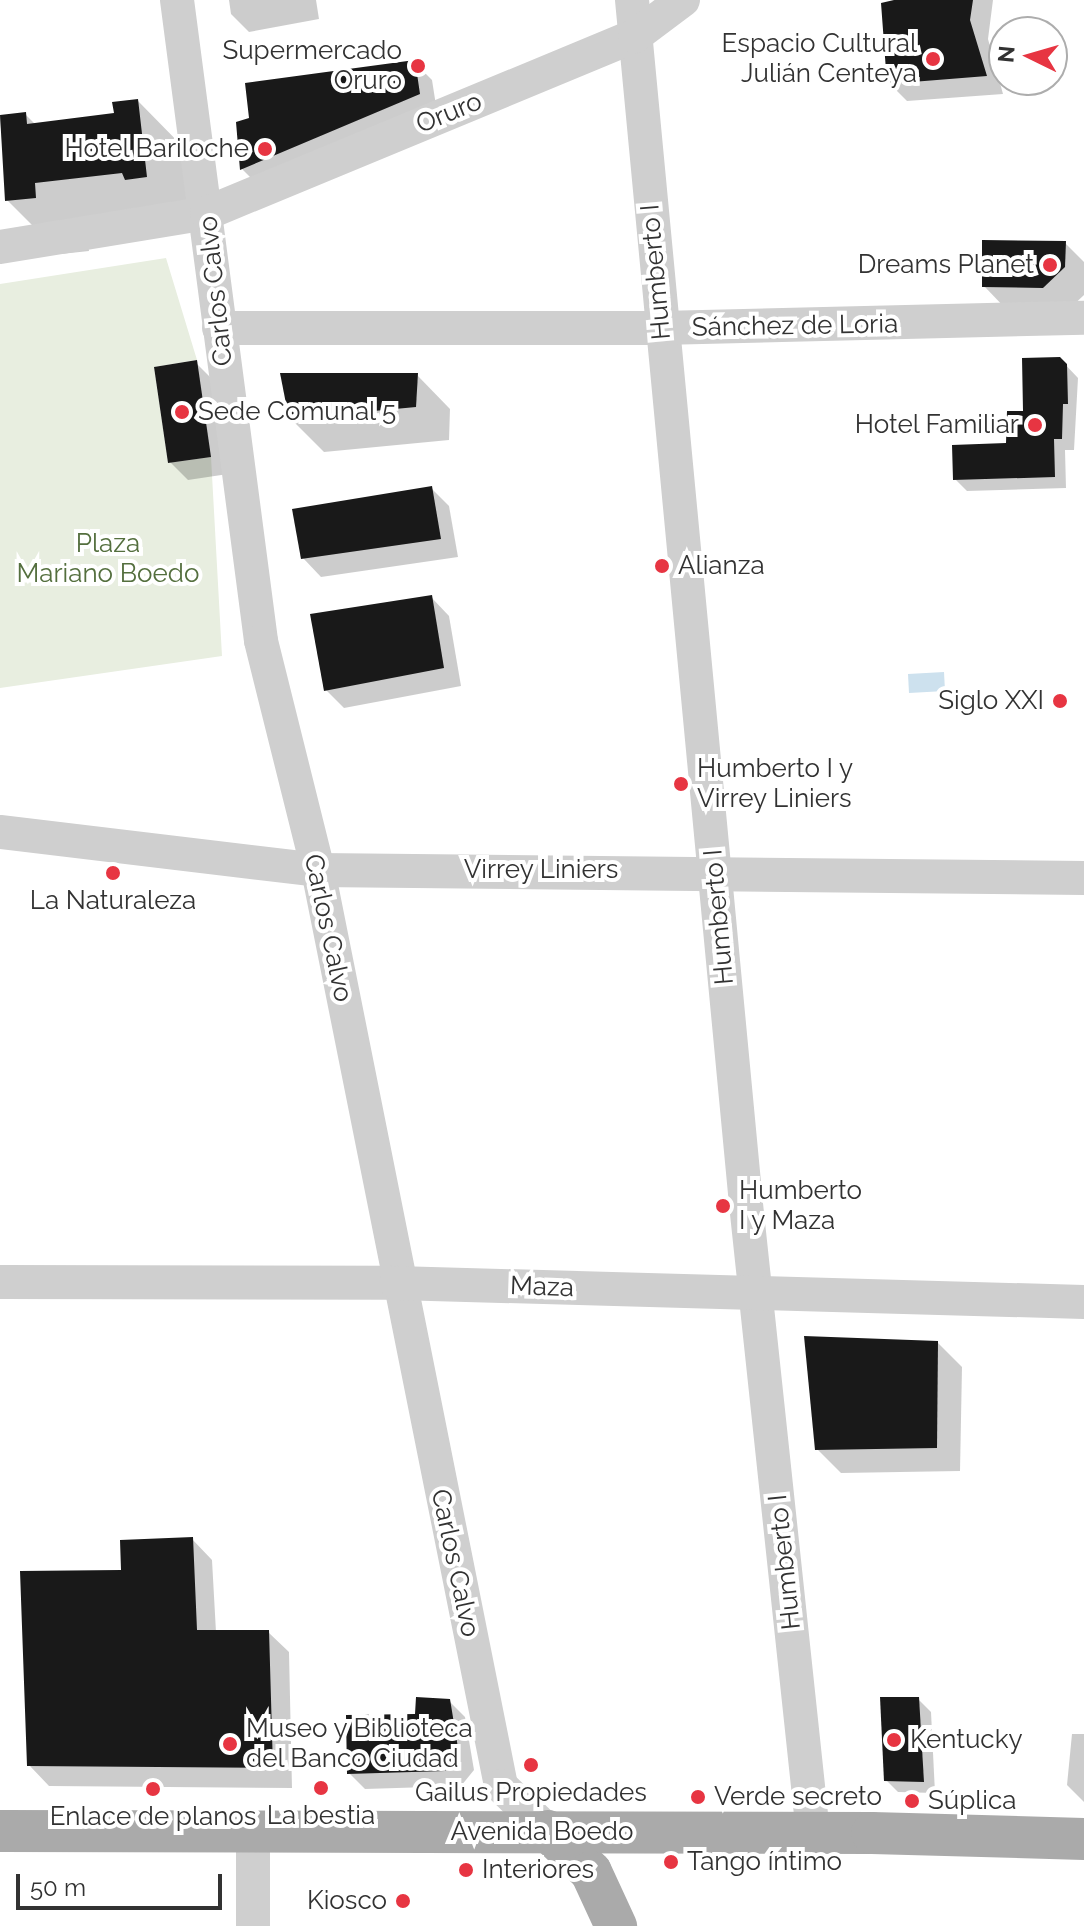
<!DOCTYPE html>
<meta charset="utf-8">
<style>
body{margin:0}
#map{position:relative;width:1084px;height:1926px;overflow:hidden;background:#fff;font-family:Raleway,sans-serif}
div>[style]{position:absolute}
.green>*{inset:0;background:#e8eee0}
.water>*{inset:0;background:#cde1ee}
.shadow>*{inset:0;background:#0003}
.building>*{inset:0;background:#191919}
.minor>*{height:34px;margin:-17px;padding:0 17px;transform-origin:17px;border-radius:17px;background:#cfcfcf}
.major>*{height:42px;margin:-21px;padding:0 21px;transform-origin:21px;border-radius:21px;background:#aaa}
.dots>*{width:22px;height:22px;translate:-50% -50%;box-sizing:border-box;border:4px solid #fff;border-radius:50%}
span{translate:-50% -50%;white-space:nowrap;text-align:center;line-height:1.15;-webkit-text-stroke:8px #fff;paint-order:stroke}
.poi-label{font-size:26px;color:#323232}
.right{translate:-100% -50%;text-align:right}
.left{translate:0 -50%;text-align:left}
.street-label{font-size:26px;color:#323232}
.park-label{font-size:26px;color:#546f3e}
.north{position:absolute;left:988px;top:16px;width:80px;height:80px;box-sizing:border-box;background:#fff;border:2px solid #adadad;border-radius:50%;rotate:275deg;font-size:22px;font-weight:700;line-height:32px;text-align:center;color:#323232}
.north::after{content:'';display:block;margin:auto;width:28px;height:36px;background:#e73542;clip-path:polygon(50% 0,100% 100%,50% 72%,0 100%)}
.scale{position:absolute;left:16px;top:1874px;width:206px;height:36px;box-sizing:border-box;border:4px solid #323232;border-top:0;padding-left:10px;font-size:24px;line-height:28px;white-space:nowrap;color:#323232;-webkit-text-stroke:6px #fff;paint-order:stroke}
</style>
<div id="map">
<div class="green">
<div style="clip-path:polygon(166px 258px,197px 360px,154px 367px,168px 463px,211px 457px,222px 656px,0 688px,0 284px)"></div>
</div>
<div class="water">
<div style="clip-path:polygon(944px 672px,945px 691px,909px 693px,908px 674px)"></div>
</div>
<div class="shadow">
<div style="clip-path:polygon(229px 0,316px 0,319px 19px,249px 32px,231px 14px)"></div>
<div style="clip-path:polygon(896px 0,993px 0,988px 39px,1003px 94px,907px 101px,889px 83px)"></div>
<div style="clip-path:polygon(414px 62px,432px 80px,437px 112px,260px 187px,242px 169px,238px 123px)"></div>
<div style="clip-path:polygon(138px 101px,191px 155px,200px 230px,87px 236px,89px 251px,61px 254px,7px 200px,0 117px,25px 114px,36px 125px,116px 115px)"></div>
<div style="clip-path:polygon(1065px 243px,1084px 262px,1084px 295px,1067px 311px,1007px 310px,984px 286px)"></div>
<div style="clip-path:polygon(1060px 359px,1078px 378px,1074px 450px,1065px 450px,1066px 488px,967px 491px,955px 479px,1008px 445px)"></div>
<div style="clip-path:polygon(196px 363px,214px 381px,228px 474px,188px 480px,170px 462px)"></div>
<div style="clip-path:polygon(417px 375px,450px 409px,449px 440px,324px 452px,290px 418px)"></div>
<div style="clip-path:polygon(431px 488px,449px 506px,458px 557px,321px 577px,303px 558px)"></div>
<div style="clip-path:polygon(431px 597px,449px 616px,461px 686px,344px 708px,326px 690px)"></div>
<div style="clip-path:polygon(938px 1343px,962px 1367px,960px 1471px,841px 1473px,817px 1449px)"></div>
<div style="clip-path:polygon(192px 1539px,212px 1560px,216px 1632px,268px 1632px,289px 1652px,292px 1788px,49px 1786px,29px 1765px,123px 1572px)"></div>
<div style="clip-path:polygon(918px 1699px,931px 1712px,935px 1793px,898px 1792px,886px 1780px)"></div>
<div style="clip-path:polygon(449px 1701px,465px 1717px,474px 1770px,461px 1786px,365px 1789px,349px 1773px,417px 1716px)"></div>
<div style="clip-path:polygon(1072px 1734px,1084px 1734px,1084px 1802px,1067px 1785px)"></div>
</div>
<div class="building">
<div style="clip-path:polygon(894px 0,973px 0,970px 20px,987px 76px,887px 84px,881px 3px)"></div>
<div style="clip-path:polygon(415px 60px,420px 94px,240px 170px,236px 122px,249px 118px,245px 83px)"></div>
<div style="clip-path:polygon(138px 99px,147px 177px,125px 180px,122px 173px,35px 183px,36px 198px,5px 201px,0 115px,26px 112px,27px 124px,114px 113px,112px 102px)"></div>
<div style="clip-path:polygon(982px 240px,1066px 241px,1065px 267px,1043px 288px,982px 287px)"></div>
<div style="clip-path:polygon(1060px 357px,1067px 364px,1068px 404px,1063px 404px,1062px 439px,1054px 439px,1055px 477px,953px 480px,952px 445px,1006px 443px,1007px 411px,1023px 411px,1022px 358px)"></div>
<div style="clip-path:polygon(197px 360px,211px 457px,168px 463px,154px 367px)"></div>
<div style="clip-path:polygon(280px 373px,418px 373px,416px 407px,289px 419px)"></div>
<div style="clip-path:polygon(432px 486px,441px 539px,301px 559px,292px 509px)"></div>
<div style="clip-path:polygon(432px 595px,444px 668px,324px 691px,310px 614px)"></div>
<div style="clip-path:polygon(804px 1336px,938px 1341px,937px 1448px,815px 1450px)"></div>
<div style="clip-path:polygon(193px 1537px,197px 1630px,269px 1630px,273px 1768px,27px 1766px,20px 1571px,121px 1570px,120px 1540px)"></div>
<div style="clip-path:polygon(416px 1697px,450px 1699px,459px 1754px,445px 1771px,347px 1774px,346px 1715px,415px 1714px)"></div>
<div style="clip-path:polygon(880px 1697px,919px 1697px,924px 1782px,884px 1781px)"></div>
</div>
<div class="minor">
<div style="left:177px;top:0;width:646px;rotate:82.53deg"></div>
<div style="left:261px;top:641px;width:236px;rotate:76deg"></div>
<div style="left:318px;top:870px;width:934px;rotate:78.7deg"></div>
<div style="left:501px;top:1786px;width:65px;rotate:43.8deg"></div>
<div style="left:632px;top:0;width:1209px;rotate:84.59deg"></div>
<div style="left:746px;top:1204px;width:633px;rotate:83.92deg"></div>
<div style="left:0;top:247px;width:210px;rotate:-9.3deg"></div>
<div style="left:207px;top:213px;width:463px;rotate:-22.5deg"></div>
<div style="left:635px;top:36px;width:60px;rotate:-36.9deg"></div>
<div style="left:219px;top:328px;width:442px"></div>
<div style="left:661px;top:328px;width:423px;rotate:-1.4deg"></div>
<div style="left:0;top:832px;width:320px;rotate:6.8deg"></div>
<div style="left:318px;top:870px;width:766px;rotate:0.6deg"></div>
<div style="left:0;top:1282px;width:396px;rotate:0.1deg"></div>
<div style="left:396px;top:1283px;width:688px;rotate:1.58deg"></div>
<div style="left:253px;top:1926px;width:95px;rotate:-90deg"></div>
</div>
<div class="major">
<div style="left:0;top:1831px;width:872px;rotate:0.13deg"></div>
<div style="left:872px;top:1833px;width:212px;rotate:1.6deg"></div>
<div style="left:548px;top:1831px;width:59px;rotate:43.6deg"></div>
<div style="left:591px;top:1872px;width:60px;rotate:65.2deg"></div>
</div>
<div class="dots">
<div style="left:933px;top:59px;background:#e73542"></div>
<div style="left:418px;top:66px;background:#e73542"></div>
<div style="left:265px;top:149px;background:#e73542"></div>
<div style="left:1050px;top:265px;background:#e73542"></div>
<div style="left:182px;top:412px;background:#e73542"></div>
<div style="left:1035px;top:425px;background:#e73542"></div>
<div style="left:662px;top:566px;background:#e73542"></div>
<div style="left:1060px;top:701px;background:#e73542"></div>
<div style="left:681px;top:784px;background:#e73542"></div>
<div style="left:113px;top:873px;background:#e73542"></div>
<div style="left:723px;top:1206px;background:#e73542"></div>
<div style="left:894px;top:1740px;background:#e73542"></div>
<div style="left:230px;top:1744px;background:#e73542"></div>
<div style="left:531px;top:1765px;background:#e73542"></div>
<div style="left:321px;top:1788px;background:#e73542"></div>
<div style="left:153px;top:1789px;background:#e73542"></div>
<div style="left:698px;top:1797px;background:#e73542"></div>
<div style="left:912px;top:1801px;background:#e73542"></div>
<div style="left:671px;top:1862px;background:#e73542"></div>
<div style="left:466px;top:1870px;background:#e73542"></div>
<div style="left:403px;top:1901px;background:#e73542"></div>
</div>
<div class="poi-label">
<span class="right" style="left:917px;top:59px">Espacio Cultural<br>Julián Centeya</span>
<span class="right" style="left:402px;top:66px">Supermercado<br>Oruro</span>
<span class="right" style="left:249px;top:149px">Hotel Bariloche</span>
<span class="right" style="left:1034px;top:265px">Dreams Planet</span>
<span class="left" style="left:198px;top:412px">Sede Comunal 5</span>
<span class="right" style="left:1019px;top:425px">Hotel Familiar</span>
<span class="left" style="left:678px;top:566px">Alianza</span>
<span class="right" style="left:1044px;top:701px">Siglo XXI</span>
<span class="left" style="left:697px;top:784px">Humberto I y<br>Virrey Liniers</span>
<span style="left:113px;top:901px">La Naturaleza</span>
<span class="left" style="left:739px;top:1206px">Humberto<br>I y Maza</span>
<span class="left" style="left:246px;top:1744px">Museo y Biblioteca<br>del Banco Ciudad</span>
<span class="left" style="left:910px;top:1740px">Kentucky</span>
<span style="left:531px;top:1793px">Gailus Propiedades</span>
<span class="left" style="left:714px;top:1797px">Verde secreto</span>
<span class="left" style="left:928px;top:1801px">Súplica</span>
<span style="left:321px;top:1816px">La bestia</span>
<span style="left:153px;top:1817px">Enlace de planos</span>
<span class="left" style="left:687px;top:1862px">Tango íntimo</span>
<span class="left" style="left:482px;top:1870px">Interiores</span>
<span class="right" style="left:387px;top:1901px">Kiosco</span>
</div>
<div class="street-label">
<span style="left:449px;top:113px;rotate:-22deg">Oruro</span>
<span style="left:656px;top:272px;rotate:-95deg">Humberto I</span>
<span style="left:216px;top:291px;rotate:-96deg">Carlos Calvo</span>
<span style="left:795px;top:326px;rotate:-1deg">Sánchez de Loria</span>
<span style="left:541px;top:870px">Virrey Liniers</span>
<span style="left:719px;top:917px;rotate:-95deg">Humberto I</span>
<span style="left:328px;top:928px;rotate:78deg">Carlos Calvo</span>
<span style="left:542px;top:1287px;rotate:2deg">Maza</span>
<span style="left:785px;top:1562px;rotate:-96deg">Humberto I</span>
<span style="left:455px;top:1563px;rotate:78deg">Carlos Calvo</span>
<span style="left:542px;top:1832px">Avenida Boedo</span>
</div>
<div class="park-label">
<span style="left:108px;top:559px">Plaza<br>Mariano Boedo</span>
</div>
<div class="north">N</div>
<div class="scale">50 m</div>
</div>
